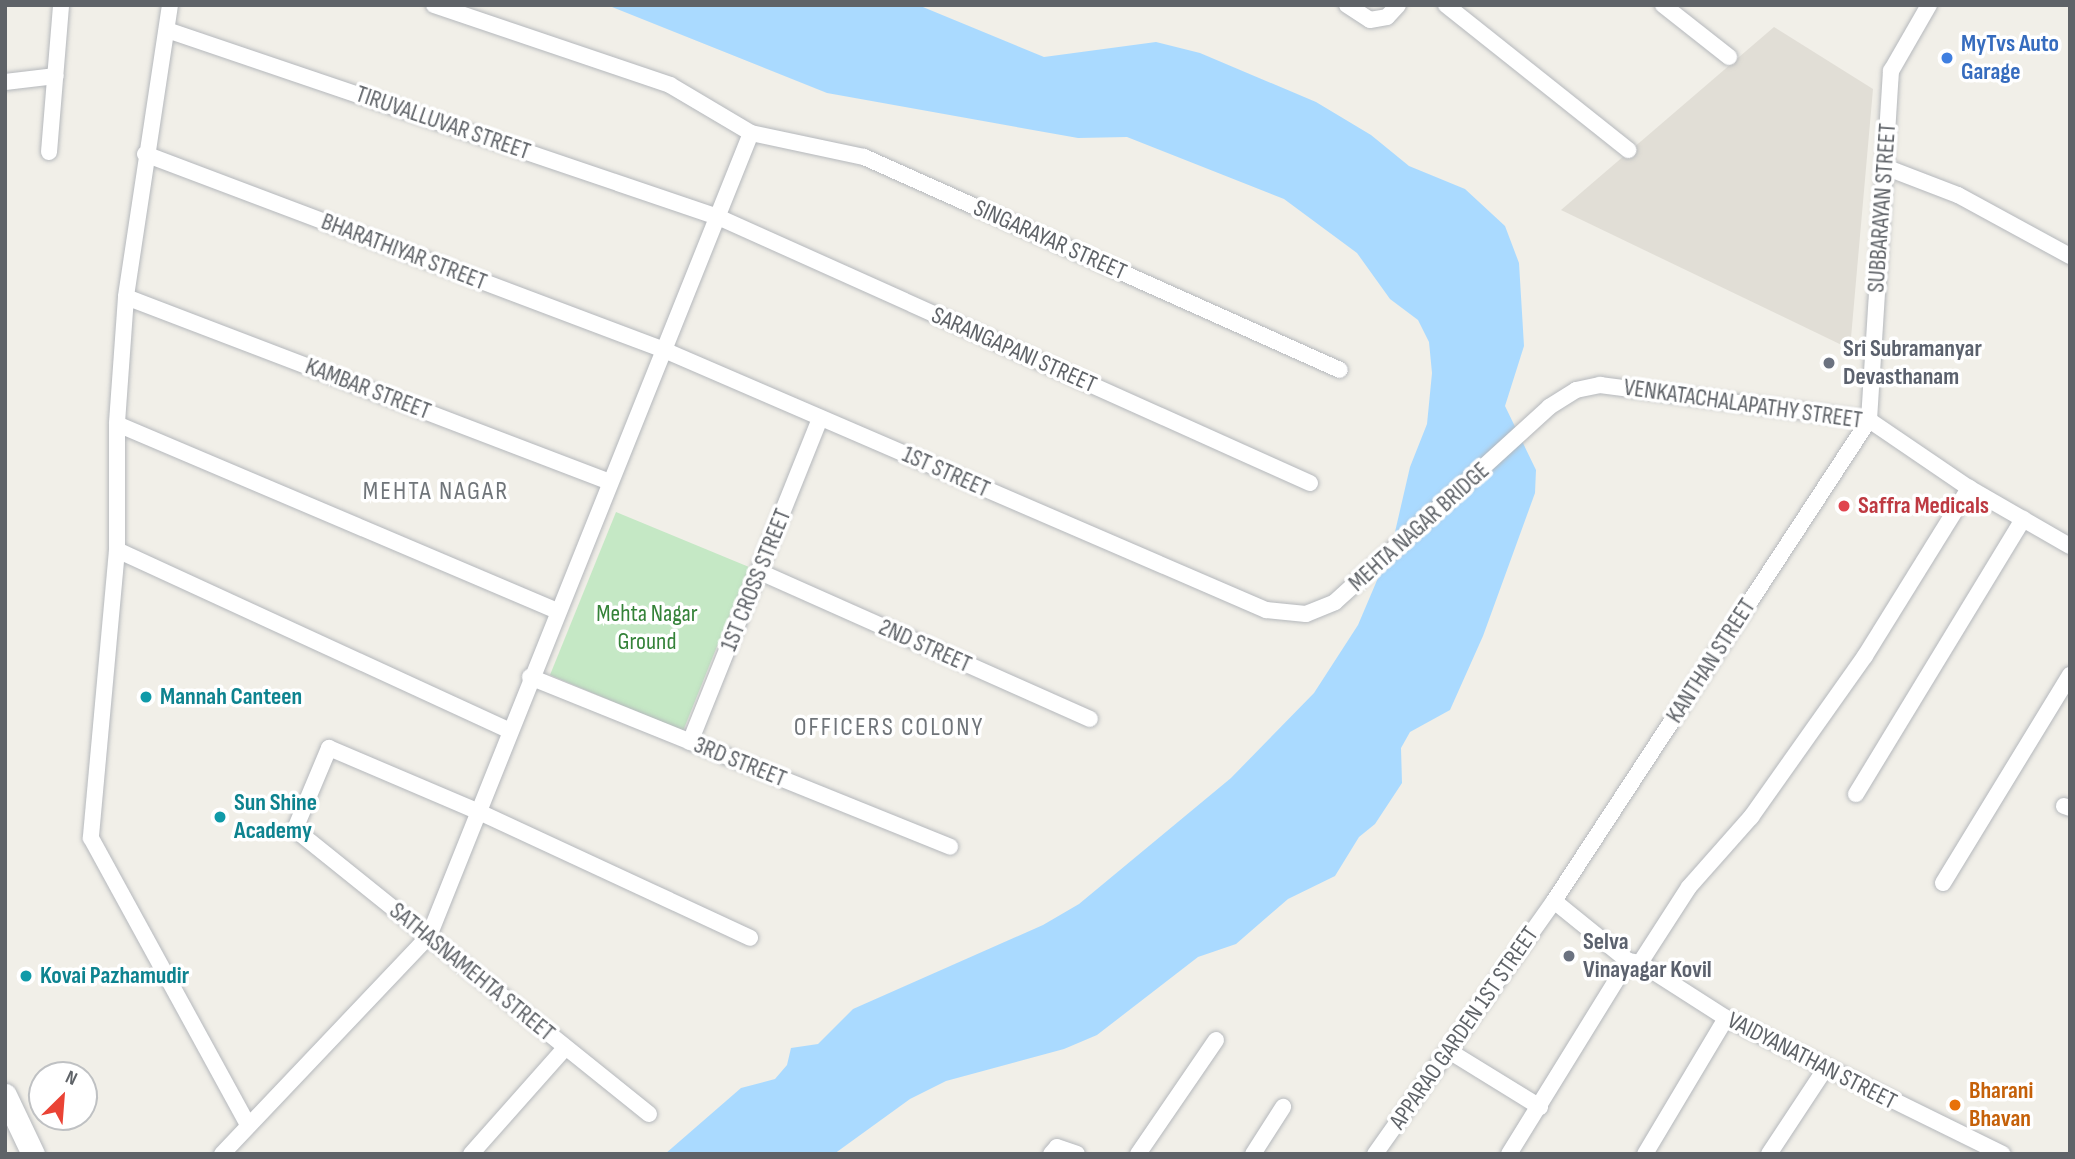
<!DOCTYPE html>
<style>
body{margin:0}
#map{position:relative;width:2075px;height:1159px;overflow:hidden;background:#f1efe8;font-family:"Sofia Sans Condensed",sans-serif}
div>[style]{position:absolute}
.education>*{inset:0;background:#e1ded6}
.green>*{inset:0;background:#c5e8c5}
.water>*{inset:0;background:#aadaff}
.roads{filter:drop-shadow(0 0 2px #b5b8bc) drop-shadow(0 0 2px #b5b8bc)}
.street>*{height:16px;margin:-8px;padding:0 8px;transform-origin:8px;border-radius:8px;background:#fff}
.secondary>*{height:23px;margin:-11.5px;padding:0 11.5px;transform-origin:11.5px;border-radius:11.5px;background:#fff}
.dots>*{width:19px;height:19px;translate:-50% -50%;box-sizing:border-box;border:4px solid #fff;border-radius:50%}
span{translate:-50% -50%;white-space:nowrap;text-align:center;line-height:1.15;-webkit-text-stroke:7px #fff;paint-order:stroke}
.shop-label{font-size:24px;color:#366cbe;font-weight:700}
.left{translate:0 -50%;text-align:left}
.street-label{font-size:24px;color:#5f6368}
.worship-label{font-size:24px;color:#5b616d;font-weight:700}
.health-label{font-size:24px;color:#be3a42;font-weight:700}
.park-label{font-size:24px;color:#348238}
.culture-label{font-size:24px;color:#0d838f;font-weight:700}
.food-label{font-size:24px;color:#c56008;font-weight:700}
.neighbourhood-label{font-size:26px;color:#70757a;letter-spacing:2px}
.frame{position:absolute;inset:0;border:7px solid #5f6368;pointer-events:none}
.north{position:absolute;left:28px;top:1061px;width:70px;height:70px;box-sizing:border-box;background:#fff;border:2px solid #bfc1c3;border-radius:50%;rotate:25deg;font-size:19px;font-weight:700;line-height:28px;text-align:center;color:#5f6368}
.north::after{content:'';display:block;margin:auto;width:24px;height:32px;background:#ea4335;clip-path:polygon(50% 0,100% 100%,50% 72%,0 100%)}
</style>
<div id="map">
<div class="education">
<div style="clip-path:polygon(1774px 27px,1873px 89px,1850px 349px,1561px 210px)"></div>
</div>
<div class="green">
<div style="clip-path:polygon(616px 512px,749px 567px,683px 731px,550px 675px)"></div>
</div>
<div class="water">
<div style="clip-path:polygon(607px 5px,918px 5px,1044px 57px,1156px 42px,1200px 53px,1316px 102px,1371px 135px,1409px 166px,1465px 189px,1505px 226px,1519px 263px,1524px 346px,1505px 406px,1536px 470px,1535px 493px,1483px 636px,1450px 710px,1410px 732px,1401px 748px,1402px 783px,1375px 824px,1359px 837px,1335px 876px,1288px 899px,1236px 944px,1198px 957px,1097px 1035px,1064px 1049px,946px 1081px,910px 1099px,834px 1154px,665px 1154px,741px 1088px,775px 1079px,787px 1065px,791px 1048px,818px 1044px,853px 1009px,1043px 925px,1079px 904px,1231px 778px,1314px 693px,1358px 625px,1392px 545px,1410px 467px,1427px 424px,1432px 373px,1429px 342px,1418px 320px,1390px 299px,1357px 253px,1284px 199px,1127px 137px,1078px 138px,827px 93px)"></div>
</div>
<div class="roads">
<div class="street">
<div style="left:170px;top:5px;width:295px;rotate:98.6deg"></div>
<div style="left:126px;top:297px;width:127px;rotate:94.1deg"></div>
<div style="left:117px;top:424px;width:126px;rotate:90deg"></div>
<div style="left:117px;top:550px;width:289px;rotate:95.2deg"></div>
<div style="left:91px;top:838px;width:327px;rotate:61.3deg"></div>
<div style="left:434px;top:5px;width:249px;rotate:18.7deg"></div>
<div style="left:670px;top:85px;width:94px;rotate:30.7deg"></div>
<div style="left:751px;top:133px;width:116px;rotate:12deg"></div>
<div style="left:864px;top:157px;width:521px;rotate:24.11deg"></div>
<div style="left:1347px;top:5px;width:27px;rotate:33deg"></div>
<div style="left:1370px;top:20px;width:17px;rotate:-10deg"></div>
<div style="left:1387px;top:17px;width:16px;rotate:-47deg"></div>
<div style="left:1446px;top:5px;width:233px;rotate:38.5deg"></div>
<div style="left:1663px;top:5px;width:84px;rotate:38.2deg"></div>
<div style="left:167px;top:30px;width:582px;rotate:18.75deg"></div>
<div style="left:718px;top:217px;width:649px;rotate:24.2deg"></div>
<div style="left:5px;top:82px;width:51px;rotate:-6.7deg"></div>
<div style="left:49px;top:152px;width:147px;rotate:-85.3deg"></div>
<div style="left:145px;top:154px;width:555px;rotate:20.69deg"></div>
<div style="left:664px;top:350px;width:656px;rotate:23.36deg"></div>
<div style="left:1266px;top:610px;width:40px;rotate:5.7deg"></div>
<div style="left:1306px;top:614px;width:31px;rotate:-22deg"></div>
<div style="left:1335px;top:602px;width:290px;rotate:-42.3deg"></div>
<div style="left:1549px;top:407px;width:32px;rotate:-32deg"></div>
<div style="left:1576px;top:390px;width:25px;rotate:-12deg"></div>
<div style="left:1600px;top:385px;width:271px;rotate:7.4deg"></div>
<div style="left:1869px;top:420px;width:121px;rotate:34.2deg"></div>
<div style="left:1969px;top:488px;width:116px;rotate:29.9deg"></div>
<div style="left:1885px;top:167px;width:78px;rotate:21deg"></div>
<div style="left:1958px;top:195px;width:128px;rotate:28.6deg"></div>
<div style="left:126px;top:297px;width:518px;rotate:20.92deg"></div>
<div style="left:117px;top:424px;width:478px;rotate:23deg"></div>
<div style="left:117px;top:550px;width:430px;rotate:24.7deg"></div>
<div style="left:760px;top:572px;width:361px;rotate:24deg"></div>
<div style="left:530px;top:677px;width:453px;rotate:22deg"></div>
<div style="left:690px;top:742px;width:349px;rotate:-68.1deg"></div>
<div style="left:1856px;top:794px;width:322px;rotate:-58.7deg"></div>
<div style="left:2064px;top:806px;width:6px;rotate:18deg"></div>
<div style="left:1943px;top:883px;width:244px;rotate:-58.6deg"></div>
<div style="left:1554px;top:901px;width:95px;rotate:39deg"></div>
<div style="left:1628px;top:961px;width:12px;rotate:9deg"></div>
<div style="left:1640px;top:963px;width:102px;rotate:32.6deg"></div>
<div style="left:1726px;top:1018px;width:308px;rotate:26.2deg"></div>
<div style="left:1640px;top:963px;width:90px;rotate:-57.2deg"></div>
<div style="left:1689px;top:887px;width:94px;rotate:-48.5deg"></div>
<div style="left:1751px;top:817px;width:197px;rotate:-54.7deg"></div>
<div style="left:1865px;top:656px;width:198px;rotate:-58.2deg"></div>
<div style="left:1449px;top:1051px;width:107px;rotate:31.6deg"></div>
<div style="left:649px;top:1114px;width:454px;rotate:-141.2deg"></div>
<div style="left:295px;top:829px;width:88px;rotate:-67.2deg"></div>
<div style="left:329px;top:748px;width:161px;rotate:23.1deg"></div>
<div style="left:477px;top:811px;width:301px;rotate:24.9deg"></div>
<div style="left:222px;top:1154px;width:301px;rotate:-46.5deg"></div>
<div style="left:429px;top:936px;width:865px;rotate:-68.15deg"></div>
<div style="left:471px;top:1154px;width:142px;rotate:-48.4deg"></div>
<div style="left:1051px;top:1154px;width:9px;rotate:-49deg"></div>
<div style="left:1057px;top:1147px;width:21px;rotate:19deg"></div>
<div style="left:1138px;top:1154px;width:138px;rotate:-55.6deg"></div>
<div style="left:1253px;top:1154px;width:56px;rotate:-57.4deg"></div>
<div style="left:1375px;top:1154px;width:310px;rotate:-54.7deg"></div>
<div style="left:1554px;top:901px;width:575px;rotate:-56.78deg"></div>
<div style="left:1869px;top:420px;width:350px;rotate:-86.4deg"></div>
<div style="left:1891px;top:71px;width:76px;rotate:-60.1deg"></div>
<div style="left:1509px;top:1154px;width:227px;rotate:-58.3deg"></div>
<div style="left:1645px;top:1154px;width:158px;rotate:-59.2deg"></div>
<div style="left:1769px;top:1154px;width:102px;rotate:-56.6deg"></div>
</div>
<div class="secondary">
<div style="left:5px;top:1095px;width:65px;rotate:64.6deg"></div>
</div>
</div>
<div class="dots">
<div style="left:1947px;top:58px;background:#3f7fe0"></div>
<div style="left:1829px;top:363px;background:#6b7280"></div>
<div style="left:1844px;top:506px;background:#e0444e"></div>
<div style="left:146px;top:697px;background:#0f9aa8"></div>
<div style="left:220px;top:817px;background:#0f9aa8"></div>
<div style="left:1569px;top:956px;background:#6b7280"></div>
<div style="left:26px;top:976px;background:#0f9aa8"></div>
<div style="left:1955px;top:1105px;background:#e8710a"></div>
</div>
<div class="shop-label">
<span class="left" style="left:1961px;top:58px">MyTvs Auto<br>Garage</span>
</div>
<div class="street-label">
<span style="left:443px;top:123px;rotate:19deg">TIRUVALLUVAR STREET</span>
<span style="left:1882px;top:208px;rotate:-86deg">SUBBARAYAN STREET</span>
<span style="left:1050px;top:240px;rotate:24deg">SINGARAYAR STREET</span>
<span style="left:404px;top:252px;rotate:21deg">BHARATHIYAR STREET</span>
<span style="left:1014px;top:350px;rotate:24deg">SARANGAPANI STREET</span>
<span style="left:368px;top:389px;rotate:21deg">KAMBAR STREET</span>
<span style="left:1743px;top:404px;rotate:8deg">VENKATACHALAPATHY STREET</span>
<span style="left:946px;top:472px;rotate:24deg">1ST STREET</span>
<span style="left:1419px;top:527px;rotate:-42deg">MEHTA NAGAR BRIDGE</span>
<span style="left:756px;top:580px;rotate:-68deg">1ST CROSS STREET</span>
<span style="left:925px;top:646px;rotate:24deg">2ND STREET</span>
<span style="left:1711px;top:661px;rotate:-57deg">KANTHAN STREET</span>
<span style="left:740px;top:762px;rotate:22deg">3RD STREET</span>
<span style="left:472px;top:972px;rotate:39deg">SATHASNAMEHTA STREET</span>
<span style="left:1464px;top:1028px;rotate:-55deg">APPARAO GARDEN 1ST STREET</span>
<span style="left:1812px;top:1061px;rotate:27deg">VAIDYANATHAN STREET</span>
</div>
<div class="worship-label">
<span class="left" style="left:1843px;top:363px">Sri Subramanyar<br>Devasthanam</span>
<span class="left" style="left:1583px;top:956px">Selva<br>Vinayagar Kovil</span>
</div>
<div class="health-label">
<span class="left" style="left:1858px;top:506px">Saffra Medicals</span>
</div>
<div class="park-label">
<span style="left:647px;top:628px">Mehta Nagar<br>Ground</span>
</div>
<div class="culture-label">
<span class="left" style="left:160px;top:697px">Mannah Canteen</span>
<span class="left" style="left:234px;top:817px">Sun Shine<br>Academy</span>
<span class="left" style="left:40px;top:976px">Kovai Pazhamudir</span>
</div>
<div class="food-label">
<span class="left" style="left:1969px;top:1105px">Bharani<br>Bhavan</span>
</div>
<div class="neighbourhood-label">
<span style="left:436px;top:492px">MEHTA NAGAR</span>
<span style="left:889px;top:728px">OFFICERS COLONY</span>
</div>
<div class="frame"></div>
<div class="north">N</div>
</div>
